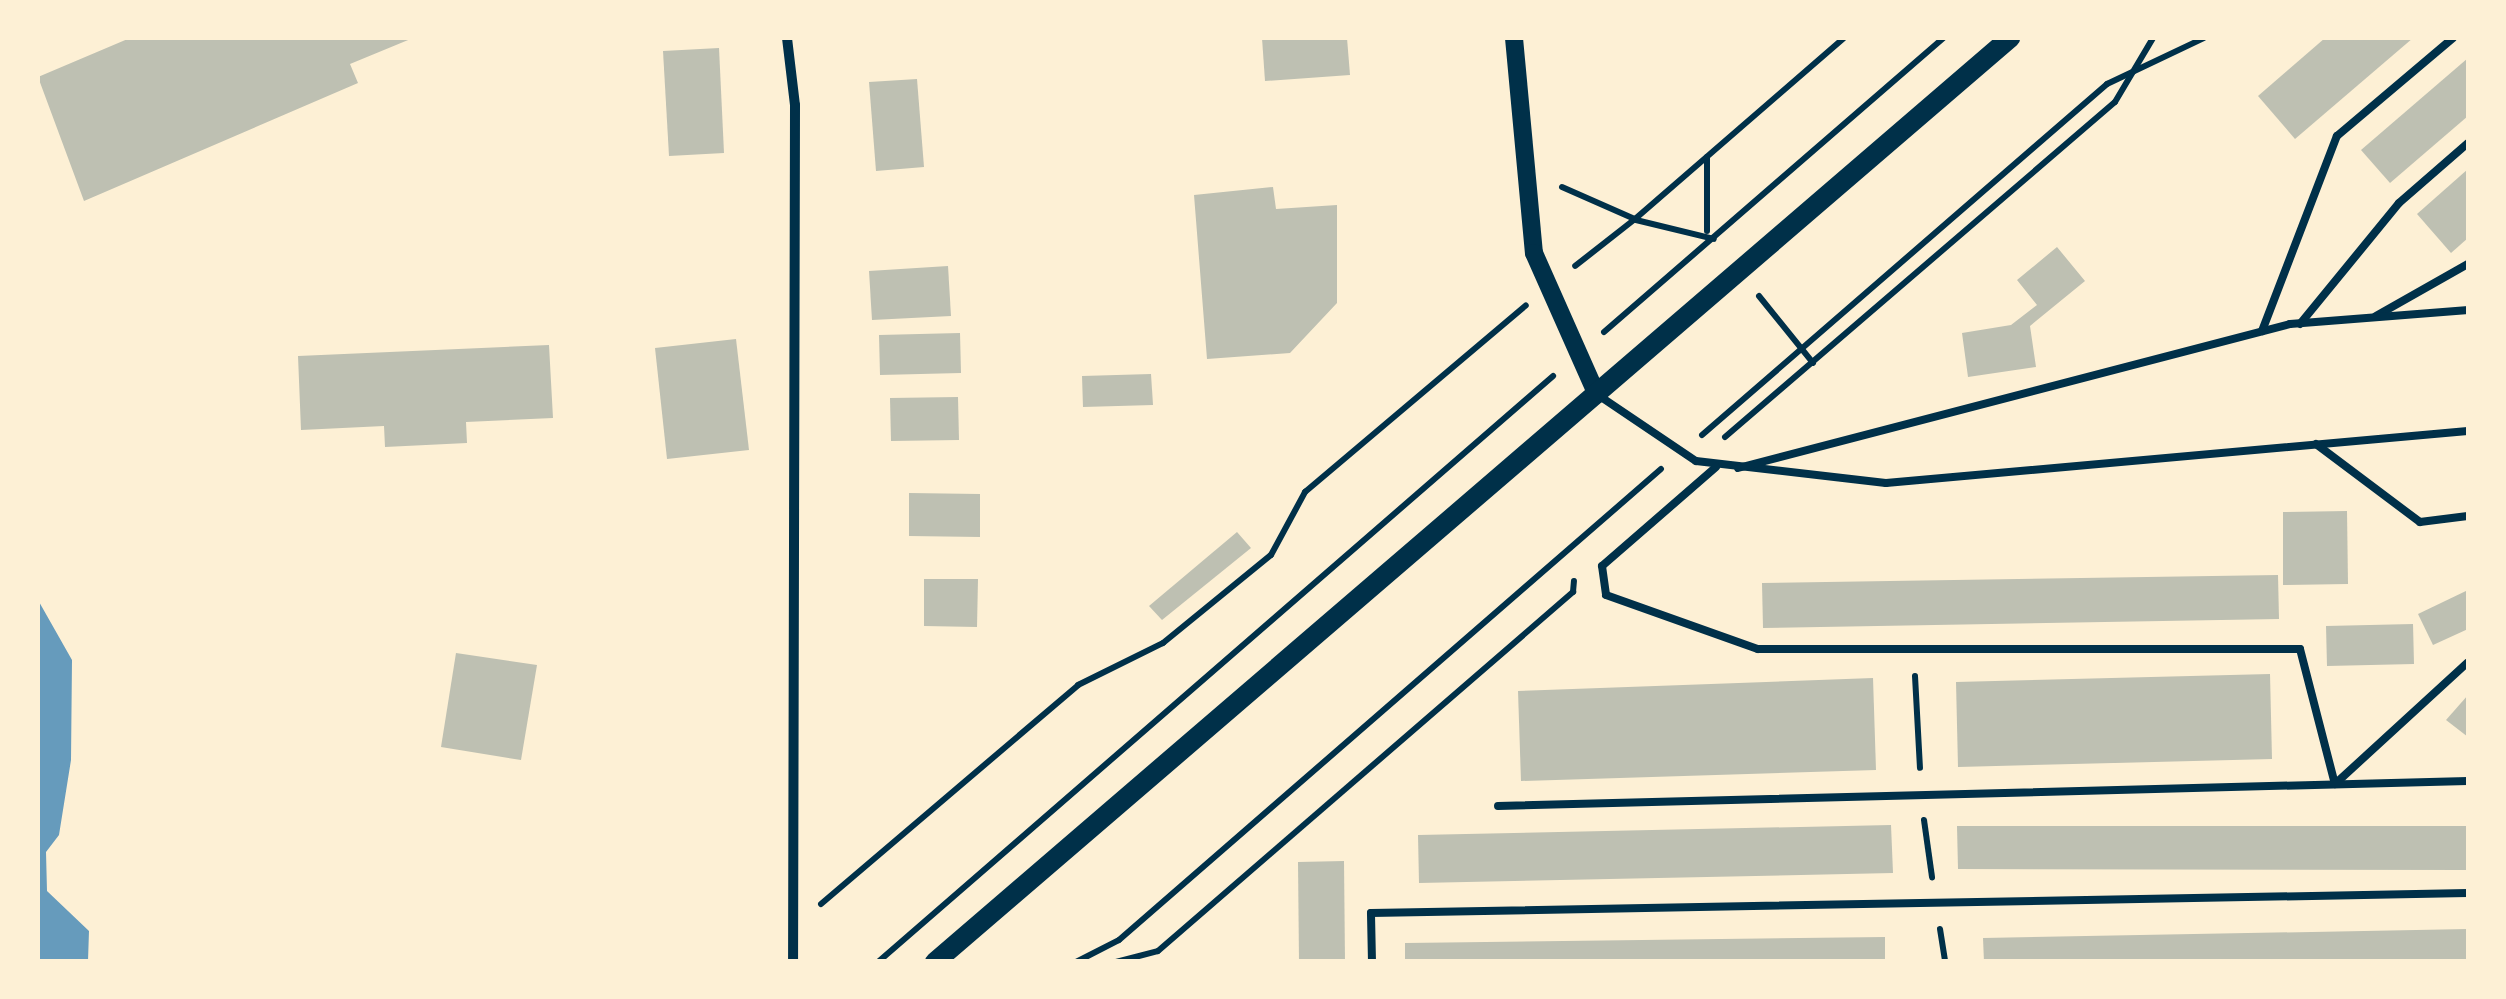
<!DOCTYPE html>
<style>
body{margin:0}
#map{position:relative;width:2506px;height:999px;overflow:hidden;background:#fdf0d5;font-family:"Work Sans",sans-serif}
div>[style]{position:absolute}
.water>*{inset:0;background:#669bbc}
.building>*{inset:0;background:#bec0b2}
.path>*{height:6px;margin:-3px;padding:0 3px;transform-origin:3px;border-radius:3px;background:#003049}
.service>*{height:8px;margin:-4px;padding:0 4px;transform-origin:4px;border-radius:4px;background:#003049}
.minor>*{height:10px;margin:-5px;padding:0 5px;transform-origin:5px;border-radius:5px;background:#003049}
.tertiary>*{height:18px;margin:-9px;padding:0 9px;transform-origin:9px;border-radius:9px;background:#003049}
.secondary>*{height:20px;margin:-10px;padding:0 10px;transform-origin:10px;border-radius:10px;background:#003049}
span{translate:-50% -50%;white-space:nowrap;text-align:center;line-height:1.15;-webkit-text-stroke:10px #fdf0d5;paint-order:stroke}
.frame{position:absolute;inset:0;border:40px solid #fdf0d5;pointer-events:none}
</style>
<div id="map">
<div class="water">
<div style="clip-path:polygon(38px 600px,72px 660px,71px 760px,59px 835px,46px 852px,47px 891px,89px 931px,88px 961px,38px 961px)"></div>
</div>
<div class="building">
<div style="clip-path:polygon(130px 38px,413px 38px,350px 64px,358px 83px,84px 201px,38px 77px)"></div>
<div style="clip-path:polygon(1262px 38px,1347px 38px,1350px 75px,1265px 81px)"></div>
<div style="clip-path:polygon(2325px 38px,2413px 38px,2295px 139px,2258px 96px)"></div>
<div style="clip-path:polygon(719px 48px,724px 153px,669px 156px,663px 51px)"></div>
<div style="clip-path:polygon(2468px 58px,2468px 116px,2390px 183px,2361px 150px)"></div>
<div style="clip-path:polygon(917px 79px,924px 167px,876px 171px,869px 82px)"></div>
<div style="clip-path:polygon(2468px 169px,2468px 238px,2451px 253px,2417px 214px)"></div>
<div style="clip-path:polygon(1273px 187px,1276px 209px,1337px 205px,1337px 303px,1290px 353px,1207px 359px,1194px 195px)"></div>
<div style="clip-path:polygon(2057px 247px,2085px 281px,2030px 326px,2036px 367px,1968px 377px,1962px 333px,2011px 325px,2037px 305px,2017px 280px)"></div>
<div style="clip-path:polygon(948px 266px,951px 316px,872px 320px,869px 271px)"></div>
<div style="clip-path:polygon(960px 333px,961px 373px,880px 375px,879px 335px)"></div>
<div style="clip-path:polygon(736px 339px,749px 450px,667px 459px,655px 348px)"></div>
<div style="clip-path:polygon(549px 345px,553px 418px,466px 422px,467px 443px,385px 447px,384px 426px,301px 430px,298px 356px)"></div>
<div style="clip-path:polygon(1151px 374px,1153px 405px,1083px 407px,1082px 376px)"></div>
<div style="clip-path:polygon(958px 397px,959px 440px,891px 441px,890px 398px)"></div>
<div style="clip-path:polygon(909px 493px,980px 494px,980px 537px,909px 536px)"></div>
<div style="clip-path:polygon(2347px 511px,2348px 584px,2283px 585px,2283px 512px)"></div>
<div style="clip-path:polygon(1237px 532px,1251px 548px,1162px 620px,1149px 606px)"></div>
<div style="clip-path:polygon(2278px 575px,2279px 619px,1763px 628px,1762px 583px)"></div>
<div style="clip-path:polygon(924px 579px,978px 579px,977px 627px,924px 626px)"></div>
<div style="clip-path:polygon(2468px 590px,2468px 629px,2433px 645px,2418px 614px)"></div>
<div style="clip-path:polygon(2413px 624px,2414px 664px,2327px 666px,2326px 626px)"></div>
<div style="clip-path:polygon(456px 653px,537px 665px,521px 760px,441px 747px)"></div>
<div style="clip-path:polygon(2270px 674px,2272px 759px,1958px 767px,1956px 682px)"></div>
<div style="clip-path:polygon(1873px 678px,1876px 770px,1521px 781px,1518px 691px)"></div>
<div style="clip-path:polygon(2468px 695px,2468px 737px,2446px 720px)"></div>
<div style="clip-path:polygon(1891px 825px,1893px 873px,1419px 883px,1418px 835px)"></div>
<div style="clip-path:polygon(1957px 826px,2468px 826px,2468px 870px,1958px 869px)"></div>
<div style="clip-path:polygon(1344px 861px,1345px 962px,1299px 962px,1298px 862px)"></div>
<div style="clip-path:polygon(2468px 929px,2468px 962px,1984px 962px,1983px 938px)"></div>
<div style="clip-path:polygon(1885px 937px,1885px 962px,1405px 962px,1405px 943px)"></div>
</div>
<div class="path">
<div style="left:1562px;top:187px;width:80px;rotate:23.7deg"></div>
<div style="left:1635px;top:219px;width:76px;rotate:141.9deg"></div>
<div style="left:1635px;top:219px;width:276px;rotate:-40.9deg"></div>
<div style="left:1636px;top:220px;width:80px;rotate:13.7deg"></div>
<div style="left:1707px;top:231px;width:74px;rotate:-90deg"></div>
<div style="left:1759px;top:296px;width:86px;rotate:51.1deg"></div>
<div style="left:1604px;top:332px;width:449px;rotate:-40.9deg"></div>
<div style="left:1702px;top:435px;width:536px;rotate:-40.91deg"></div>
<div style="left:2107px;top:84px;width:107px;rotate:-25.4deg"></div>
<div style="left:1725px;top:437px;width:514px;rotate:-40.66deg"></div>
<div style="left:2115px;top:102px;width:74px;rotate:-59.3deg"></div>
<div style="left:1915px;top:676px;width:92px;rotate:86.9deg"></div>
<div style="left:1924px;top:820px;width:58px;rotate:82deg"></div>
<div style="left:821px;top:904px;width:338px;rotate:-40.4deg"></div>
<div style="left:1078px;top:685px;width:95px;rotate:-26.3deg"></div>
<div style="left:1163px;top:643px;width:139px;rotate:-39.2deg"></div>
<div style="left:1271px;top:555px;width:72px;rotate:-61.6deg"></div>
<div style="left:1305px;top:492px;width:289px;rotate:-40.2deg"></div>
<div style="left:1940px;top:929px;width:33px;rotate:81deg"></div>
<div style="left:878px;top:962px;width:894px;rotate:-40.96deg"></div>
<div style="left:1076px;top:962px;width:48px;rotate:-27.1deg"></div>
<div style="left:1119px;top:940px;width:718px;rotate:-40.99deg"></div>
<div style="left:1116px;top:962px;width:43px;rotate:-14.7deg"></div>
<div style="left:1158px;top:951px;width:549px;rotate:-40.86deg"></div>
<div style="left:1573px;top:592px;width:11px;rotate:-85deg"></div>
</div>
<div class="service">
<div style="left:2376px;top:316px;width:106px;rotate:-29.5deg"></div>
<div style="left:2300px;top:324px;width:156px;rotate:-50.7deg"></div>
<div style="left:2399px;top:203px;width:91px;rotate:-41deg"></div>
<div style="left:2262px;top:331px;width:209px;rotate:-69deg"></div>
<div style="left:2337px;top:136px;width:152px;rotate:-40.2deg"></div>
<div style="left:1598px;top:395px;width:118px;rotate:34deg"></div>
<div style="left:1696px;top:461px;width:191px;rotate:6.6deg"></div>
<div style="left:1886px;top:483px;width:584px;rotate:-5.11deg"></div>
<div style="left:2316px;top:444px;width:130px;rotate:36.9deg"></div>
<div style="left:2420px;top:522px;width:48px;rotate:-7.1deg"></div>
<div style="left:1716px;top:467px;width:151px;rotate:139deg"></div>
<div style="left:1602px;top:566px;width:29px;rotate:82deg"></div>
<div style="left:1606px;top:595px;width:161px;rotate:19.6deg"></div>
<div style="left:1758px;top:649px;width:542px"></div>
<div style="left:2300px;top:649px;width:139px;rotate:75.5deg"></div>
<div style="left:1738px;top:468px;width:570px;rotate:-14.62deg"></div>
<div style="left:2290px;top:324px;width:179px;rotate:-4.5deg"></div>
<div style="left:2335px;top:784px;width:180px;rotate:-42.5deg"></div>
<div style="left:1498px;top:806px;width:970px;rotate:-1.48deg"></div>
<div style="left:1372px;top:962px;width:49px;rotate:-91.2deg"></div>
<div style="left:1371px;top:913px;width:1097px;rotate:-1.04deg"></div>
</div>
<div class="minor">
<div style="left:787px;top:38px;width:67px;rotate:83.2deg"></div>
<div style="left:795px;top:105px;width:857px;rotate:90.13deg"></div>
</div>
<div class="tertiary">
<div style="left:1514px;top:38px;width:216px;rotate:84.7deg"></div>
<div style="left:1534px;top:253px;width:155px;rotate:66.1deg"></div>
</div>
<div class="secondary">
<div style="left:935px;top:962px;width:1418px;rotate:-40.68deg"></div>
</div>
<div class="frame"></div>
</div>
